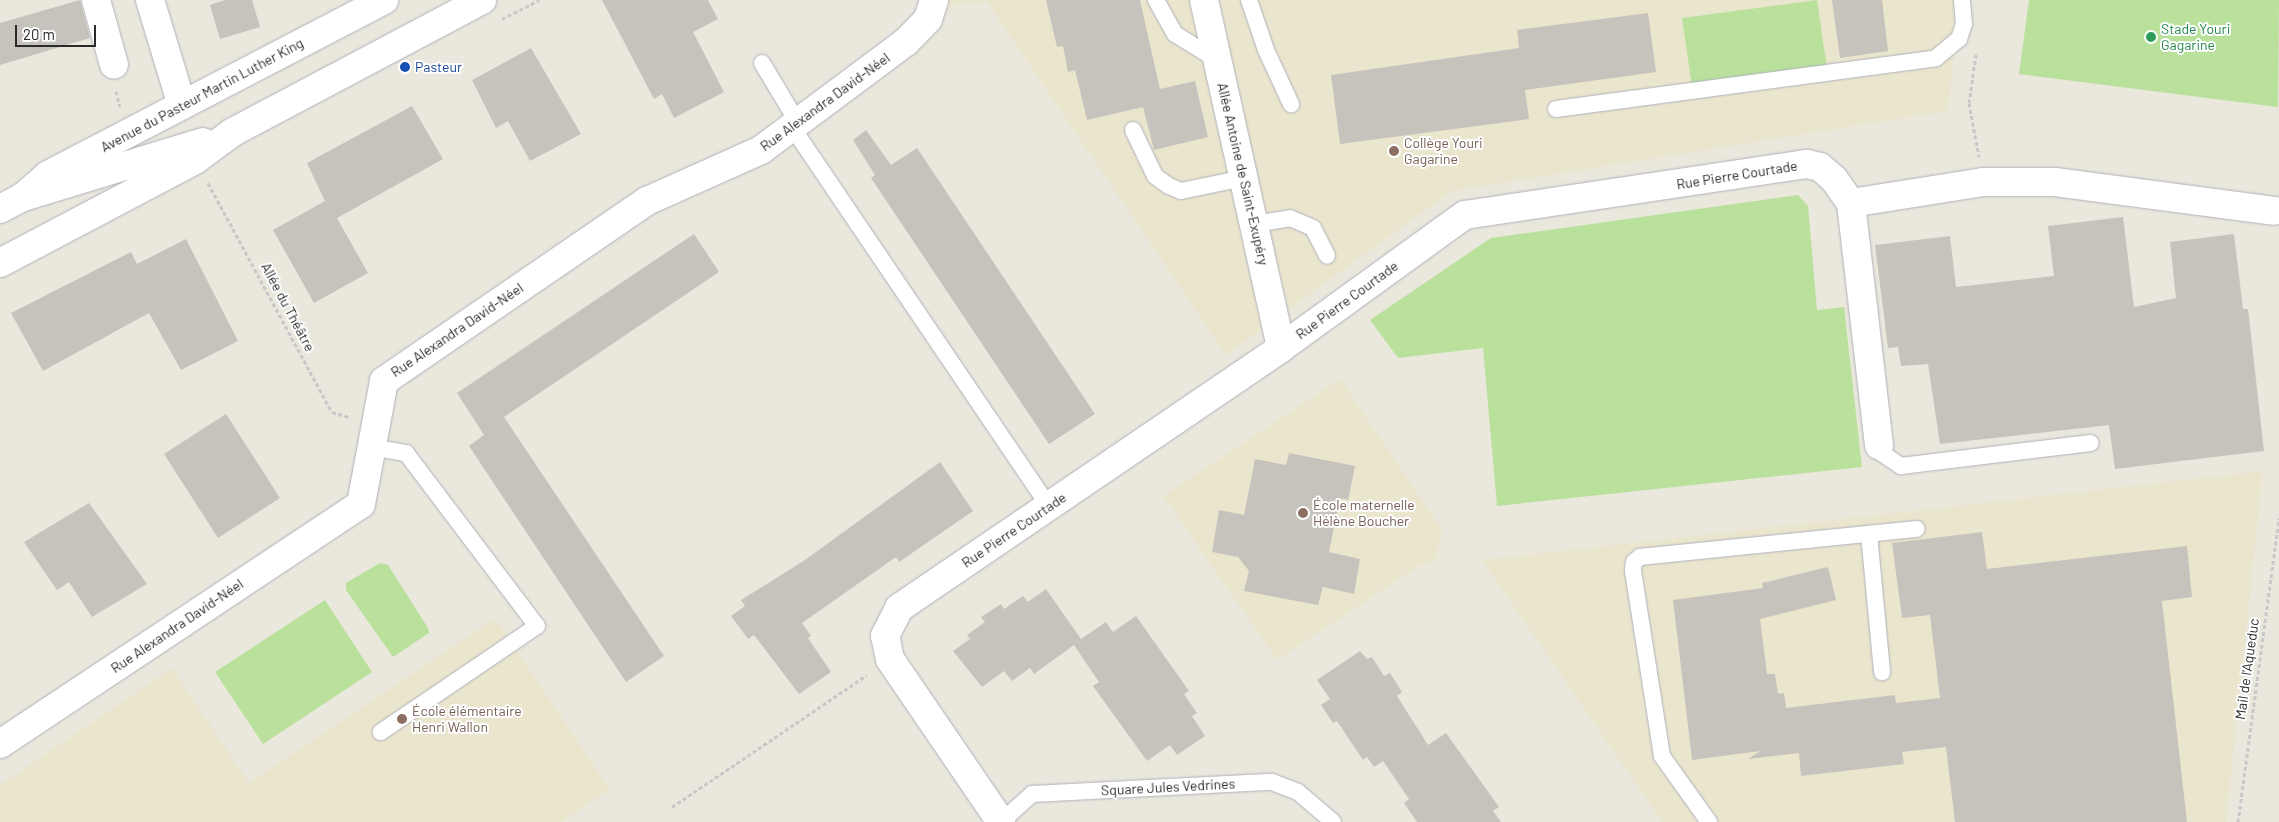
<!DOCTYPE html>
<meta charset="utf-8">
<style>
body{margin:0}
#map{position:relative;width:2279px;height:822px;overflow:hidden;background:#eae7dd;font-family:Barlow,sans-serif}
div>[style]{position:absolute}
.education>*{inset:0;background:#eae6ce}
.pitch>*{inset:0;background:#b9e19c}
.building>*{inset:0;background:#c6c3bc}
.path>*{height:3px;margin-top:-1.5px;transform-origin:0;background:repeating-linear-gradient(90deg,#c8c8c8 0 4px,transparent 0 6.5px)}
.roads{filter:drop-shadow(0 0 1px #b0b1bc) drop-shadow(0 0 1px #b0b1bc)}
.service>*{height:16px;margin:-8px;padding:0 8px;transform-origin:8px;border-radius:8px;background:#fff}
.minor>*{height:28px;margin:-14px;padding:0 14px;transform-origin:14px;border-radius:14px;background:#fff}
.tertiary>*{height:28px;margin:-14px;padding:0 14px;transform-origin:14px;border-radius:14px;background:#fff}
.dots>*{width:14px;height:14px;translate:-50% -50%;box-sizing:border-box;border:2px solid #fff;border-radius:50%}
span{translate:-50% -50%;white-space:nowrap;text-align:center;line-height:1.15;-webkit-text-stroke:4px #fff;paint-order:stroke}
.leisure-label{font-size:14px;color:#27864d}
.left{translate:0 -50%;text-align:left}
.transit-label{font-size:14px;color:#164399}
.street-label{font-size:14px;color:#2a2a2a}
.education-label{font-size:14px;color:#785e54}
.scale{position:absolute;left:15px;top:25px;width:81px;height:22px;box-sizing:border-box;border:2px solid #2a2a2a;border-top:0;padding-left:6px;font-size:15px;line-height:18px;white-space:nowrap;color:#2a2a2a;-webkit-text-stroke:4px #fff;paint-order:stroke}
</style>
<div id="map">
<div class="education">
<div style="clip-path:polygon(924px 0,1959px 0,1948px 111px,1452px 191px,1226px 355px,987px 2px,926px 8px)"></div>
<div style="clip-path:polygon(1340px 379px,1442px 529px,1436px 561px,1420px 565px,1277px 660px,1163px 496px)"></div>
<div style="clip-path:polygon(2263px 471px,2226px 822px,1662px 822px,1482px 560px)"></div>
<div style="clip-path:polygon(495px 618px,610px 789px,562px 822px,0 822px,0 785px,172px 668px,249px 783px)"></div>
</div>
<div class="pitch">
<div style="clip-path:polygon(1817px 0,1827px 69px,1692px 87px,1682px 18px)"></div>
<div style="clip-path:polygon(2029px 0,2279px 0,2278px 107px,2019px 74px)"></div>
<div style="clip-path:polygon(1798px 195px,1808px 206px,1817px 310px,1844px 307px,1862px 467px,1497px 506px,1483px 348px,1398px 358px,1370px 320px,1491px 238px)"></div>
<div style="clip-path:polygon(380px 563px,388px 565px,428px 628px,429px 633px,393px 657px,346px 590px,346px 583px)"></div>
<div style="clip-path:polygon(325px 600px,372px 672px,263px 744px,215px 672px)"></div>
</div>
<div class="building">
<div style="clip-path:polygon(80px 0,90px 38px,0 65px,0 23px)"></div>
<div style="clip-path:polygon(225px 0,252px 0,260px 27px,220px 39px,210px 5px)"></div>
<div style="clip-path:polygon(602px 0,708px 0,718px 19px,693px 32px,724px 92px,674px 118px,662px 94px,654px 99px)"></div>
<div style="clip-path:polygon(1046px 0,1140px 0,1160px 89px,1195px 81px,1208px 137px,1154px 150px,1143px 107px,1087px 120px,1075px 70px,1068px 72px,1063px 46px,1057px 47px)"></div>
<div style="clip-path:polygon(1832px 0,1882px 0,1888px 51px,1840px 58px)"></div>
<div style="clip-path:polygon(1648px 13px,1656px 72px,1525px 90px,1529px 119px,1340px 144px,1331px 75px,1519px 48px,1517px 30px)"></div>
<div style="clip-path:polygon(531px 48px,581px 134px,530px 161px,508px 121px,496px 128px,472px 80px)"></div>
<div style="clip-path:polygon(412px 106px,443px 159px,337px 218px,368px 273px,314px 303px,273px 230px,325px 201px,307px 163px)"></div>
<div style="clip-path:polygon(866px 130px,891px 165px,917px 148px,1095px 414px,1049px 444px,871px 178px,875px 175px,853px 140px)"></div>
<div style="clip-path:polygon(2123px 217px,2134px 307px,2176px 298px,2170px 242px,2234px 234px,2243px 309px,2248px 309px,2264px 451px,2115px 469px,2109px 425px,1940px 444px,1928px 364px,1901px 366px,1898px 347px,1888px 348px,1875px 245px,1950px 236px,1956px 287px,2054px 276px,2048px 226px)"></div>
<div style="clip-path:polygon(694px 234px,719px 272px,504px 417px,664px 656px,626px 682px,469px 446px,484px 435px,457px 393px)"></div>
<div style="clip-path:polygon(186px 239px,238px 341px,181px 370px,149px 313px,43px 371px,11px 313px,131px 252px,137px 264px)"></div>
<div style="clip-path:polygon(226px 414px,280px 498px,218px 538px,164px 454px)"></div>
<div style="clip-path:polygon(1289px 453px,1355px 466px,1348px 500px,1340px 498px,1329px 552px,1360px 559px,1354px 594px,1323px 587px,1318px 605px,1244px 591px,1249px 571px,1238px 557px,1212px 552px,1219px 510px,1244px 515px,1255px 459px,1286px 465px)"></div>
<div style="clip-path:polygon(940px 462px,973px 511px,899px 562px,896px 557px,802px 623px,811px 636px,808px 638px,831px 672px,799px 694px,754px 635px,748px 639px,731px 616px,745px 606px,741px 600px,805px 560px)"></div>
<div style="clip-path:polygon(89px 503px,147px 584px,92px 617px,69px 582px,57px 590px,24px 542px)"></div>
<div style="clip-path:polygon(1982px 532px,1987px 569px,2187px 546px,2192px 597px,2162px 601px,2187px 822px,1955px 822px,1946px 747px,1902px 752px,1904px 764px,1801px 776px,1799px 753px,1748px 759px,1760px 751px,1692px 760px,1673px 600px,1763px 588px,1762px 583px,1828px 567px,1836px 600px,1760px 619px,1767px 674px,1775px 674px,1778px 694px,1784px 693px,1786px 708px,1895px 695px,1896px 703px,1940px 698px,1930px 615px,1902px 618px,1892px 543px)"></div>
<div style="clip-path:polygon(1046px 589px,1081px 639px,1106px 622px,1113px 632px,1136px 616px,1189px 691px,1184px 694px,1197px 713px,1192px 716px,1205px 736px,1177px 755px,1170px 745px,1147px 761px,1093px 686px,1099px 682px,1074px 645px,1034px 674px,1030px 668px,1012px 681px,1004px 671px,982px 687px,953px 651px,970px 639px,967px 635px,985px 622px,981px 617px,1001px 604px,1004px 609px,1023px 596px,1028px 602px)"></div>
<div style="clip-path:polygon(1360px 651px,1367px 659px,1372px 657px,1384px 676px,1390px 673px,1402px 692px,1397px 696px,1428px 745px,1446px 733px,1499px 807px,1493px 811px,1501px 822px,1417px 822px,1404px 803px,1409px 799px,1383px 761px,1374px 767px,1367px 757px,1363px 760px,1337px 721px,1333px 723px,1321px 705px,1330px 699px,1317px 680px)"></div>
</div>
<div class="path">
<div style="left:502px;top:19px;width:42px;rotate:-27.2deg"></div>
<div style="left:1976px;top:54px;width:49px;rotate:98.1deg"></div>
<div style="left:1969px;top:103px;width:55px;rotate:79.5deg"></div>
<div style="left:116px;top:91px;width:16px;rotate:76deg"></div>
<div style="left:208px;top:183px;width:260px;rotate:61.6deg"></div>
<div style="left:332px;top:412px;width:19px;rotate:16deg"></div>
<div style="left:672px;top:807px;width:235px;rotate:-34.1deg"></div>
<div style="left:2238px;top:822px;width:307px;rotate:-82.3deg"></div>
</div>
<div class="roads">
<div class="service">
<div style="left:1156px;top:0;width:39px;rotate:61deg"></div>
<div style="left:1175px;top:34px;width:49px;rotate:31.8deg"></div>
<div style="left:1249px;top:0;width:53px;rotate:71.2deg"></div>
<div style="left:1266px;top:50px;width:60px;rotate:65.2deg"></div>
<div style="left:762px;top:63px;width:70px;rotate:59deg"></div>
<div style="left:1556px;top:109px;width:383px;rotate:-7.6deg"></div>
<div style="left:1936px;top:58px;width:30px;rotate:-40deg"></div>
<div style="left:1959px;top:39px;width:16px;rotate:-72deg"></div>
<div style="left:1964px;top:24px;width:24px;rotate:-95deg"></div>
<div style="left:792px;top:127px;width:458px;rotate:55.9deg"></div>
<div style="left:1133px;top:130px;width:51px;rotate:64.4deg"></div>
<div style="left:1155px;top:176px;width:17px;rotate:36deg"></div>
<div style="left:1169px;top:186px;width:13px;rotate:23deg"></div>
<div style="left:1181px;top:191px;width:64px;rotate:-11.7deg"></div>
<div style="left:1254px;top:224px;width:36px;rotate:-9deg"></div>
<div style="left:1290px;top:218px;width:25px;rotate:23deg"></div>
<div style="left:1313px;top:228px;width:31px;rotate:63deg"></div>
<div style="left:1879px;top:445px;width:10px;rotate:66deg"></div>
<div style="left:1883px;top:454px;width:22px;rotate:34deg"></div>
<div style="left:1901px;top:466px;width:191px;rotate:-6.9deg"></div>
<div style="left:371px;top:447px;width:36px;rotate:10deg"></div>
<div style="left:406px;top:453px;width:217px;rotate:52.9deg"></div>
<div style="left:537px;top:626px;width:189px;rotate:145.8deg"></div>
<div style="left:1869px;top:534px;width:139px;rotate:84.6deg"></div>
<div style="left:1001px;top:822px;width:42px;rotate:-42.1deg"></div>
<div style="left:1032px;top:794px;width:240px;rotate:-2.9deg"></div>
<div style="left:1272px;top:782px;width:28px;rotate:21deg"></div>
<div style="left:1298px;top:792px;width:46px;rotate:40.6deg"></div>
<div style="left:1709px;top:822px;width:81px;rotate:-125.5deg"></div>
<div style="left:1662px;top:756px;width:188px;rotate:-98.9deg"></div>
<div style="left:1633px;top:570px;width:8px;rotate:-83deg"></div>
<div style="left:1634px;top:562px;width:8px;rotate:-40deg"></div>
<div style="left:1640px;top:557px;width:278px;rotate:-5.8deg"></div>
</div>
<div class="minor">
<div style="left:96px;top:0;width:67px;rotate:74.5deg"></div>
<div style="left:150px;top:0;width:110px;rotate:73.1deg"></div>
<div style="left:1204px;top:0;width:356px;rotate:77.5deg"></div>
<div style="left:23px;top:197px;width:33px;rotate:-41deg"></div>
<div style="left:48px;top:175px;width:379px;rotate:-27.5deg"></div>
<div style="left:1851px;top:203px;width:134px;rotate:-9deg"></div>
<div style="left:1983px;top:182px;width:72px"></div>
<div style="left:2055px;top:182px;width:221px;rotate:7.5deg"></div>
<div style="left:0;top:744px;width:433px;rotate:-33.6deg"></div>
<div style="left:361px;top:504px;width:125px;rotate:-79.4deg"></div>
<div style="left:384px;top:381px;width:319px;rotate:-34.4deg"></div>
<div style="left:647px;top:201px;width:125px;rotate:-24.1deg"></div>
<div style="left:761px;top:150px;width:181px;rotate:-36.7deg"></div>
<div style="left:906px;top:42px;width:32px;rotate:-46deg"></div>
<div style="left:928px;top:19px;width:20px;rotate:-72deg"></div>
<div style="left:1001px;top:822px;width:197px;rotate:-124.3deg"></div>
<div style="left:890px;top:659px;width:24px;rotate:-102deg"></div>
<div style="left:885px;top:636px;width:31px;rotate:-63deg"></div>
<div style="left:899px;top:608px;width:462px;rotate:-34.2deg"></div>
<div style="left:1281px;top:348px;width:227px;rotate:-35.9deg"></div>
<div style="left:1465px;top:215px;width:346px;rotate:-8.5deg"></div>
<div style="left:1807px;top:164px;width:13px;rotate:13deg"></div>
<div style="left:1820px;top:167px;width:18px;rotate:41deg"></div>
<div style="left:1834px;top:179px;width:29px;rotate:55deg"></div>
<div style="left:1851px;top:203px;width:244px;rotate:83.4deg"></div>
</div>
<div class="tertiary">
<div style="left:0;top:209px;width:26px;rotate:-28deg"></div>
<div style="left:23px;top:197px;width:188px;rotate:-17deg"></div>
<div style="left:0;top:263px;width:221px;rotate:-27.8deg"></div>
<div style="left:195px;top:160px;width:47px;rotate:-36.4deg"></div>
<div style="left:233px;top:132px;width:282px;rotate:-27.9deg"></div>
</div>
</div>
<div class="dots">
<div style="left:2151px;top:37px;background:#2e9e5b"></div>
<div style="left:405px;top:67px;background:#1a4fb4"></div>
<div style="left:1394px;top:151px;background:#8d6e63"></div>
<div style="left:1303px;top:513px;background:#8d6e63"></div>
<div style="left:402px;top:719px;background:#8d6e63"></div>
</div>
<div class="leisure-label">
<span class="left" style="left:2161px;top:37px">Stade Youri<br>Gagarine</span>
</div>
<div class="transit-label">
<span class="left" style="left:415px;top:67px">Pasteur</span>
</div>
<div class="street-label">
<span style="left:202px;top:95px;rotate:-28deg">Avenue du Pasteur Martin Luther King</span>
<span style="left:825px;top:102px;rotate:-36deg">Rue Alexandra David-Néel</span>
<span style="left:1243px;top:174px;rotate:77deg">Allée Antoine de Saint-Exupéry</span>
<span style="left:1737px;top:175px;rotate:-9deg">Rue Pierre Courtade</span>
<span style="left:1347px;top:300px;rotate:-36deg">Rue Pierre Courtade</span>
<span style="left:288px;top:307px;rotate:62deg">Allée du Théâtre</span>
<span style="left:457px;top:330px;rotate:-34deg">Rue Alexandra David-Néel</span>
<span style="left:1014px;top:530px;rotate:-34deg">Rue Pierre Courtade</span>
<span style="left:177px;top:626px;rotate:-34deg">Rue Alexandra David-Néel</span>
<span style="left:2247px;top:669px;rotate:-82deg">Mail de l'Aqueduc</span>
<span style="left:1168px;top:787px;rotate:-3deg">Square Jules Vedrines</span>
</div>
<div class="education-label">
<span class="left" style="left:1404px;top:151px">Collège Youri<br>Gagarine</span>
<span class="left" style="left:1313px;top:513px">École maternelle<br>Hélène Boucher</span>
<span class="left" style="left:412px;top:719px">École élémentaire<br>Henri Wallon</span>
</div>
<div class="scale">20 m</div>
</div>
